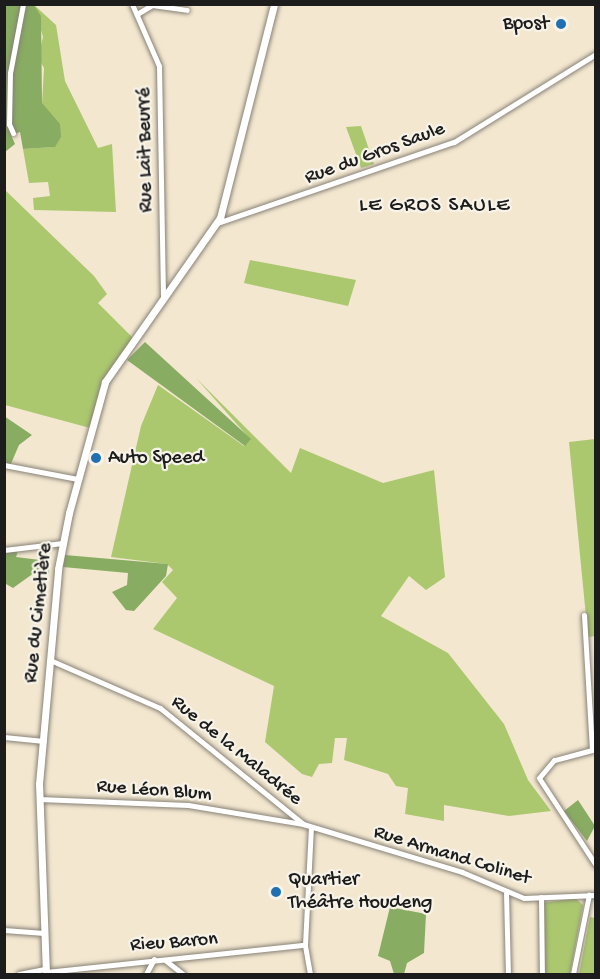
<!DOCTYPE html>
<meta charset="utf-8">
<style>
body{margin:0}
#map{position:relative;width:600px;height:979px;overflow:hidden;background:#f3e7d0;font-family:"Gochi Hand",sans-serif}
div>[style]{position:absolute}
.green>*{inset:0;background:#abc86f}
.forest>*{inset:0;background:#88ac62}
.roads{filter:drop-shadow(0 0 2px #888276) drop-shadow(0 0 2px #888276)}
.minor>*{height:5px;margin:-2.5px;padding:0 2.5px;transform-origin:2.5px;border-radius:2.5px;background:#fff}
.tertiary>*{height:7px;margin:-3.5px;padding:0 3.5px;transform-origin:3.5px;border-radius:3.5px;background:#fff}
.dots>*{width:16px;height:16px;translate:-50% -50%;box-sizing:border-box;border:3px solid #f7f3e8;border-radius:50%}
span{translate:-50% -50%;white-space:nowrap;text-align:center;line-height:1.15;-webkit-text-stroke:4.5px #f7f3e8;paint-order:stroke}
.poi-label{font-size:20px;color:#1c1c1c}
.right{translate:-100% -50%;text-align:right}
.left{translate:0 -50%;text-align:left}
.street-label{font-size:20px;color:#1c1c1c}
.neighbourhood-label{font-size:21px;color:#1c1c1c;letter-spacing:1.5px}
.frame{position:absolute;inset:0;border:6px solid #1c1c1c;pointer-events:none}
</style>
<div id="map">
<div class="green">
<div style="clip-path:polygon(34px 5px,56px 25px,65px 81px,98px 148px,112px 144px,116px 212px,34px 210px,33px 198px,50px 196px,48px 182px,29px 183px,23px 149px,54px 147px,42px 104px,44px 68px,38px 57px,43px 37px)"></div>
<div style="clip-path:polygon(361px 126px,374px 164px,361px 168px,346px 127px)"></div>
<div style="clip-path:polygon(4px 189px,94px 276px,107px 294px,98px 303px,135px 340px,111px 372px,90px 428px,5px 405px)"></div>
<div style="clip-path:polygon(250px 260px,356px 280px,348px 306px,244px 283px)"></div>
<div style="clip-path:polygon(196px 378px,291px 473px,300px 448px,383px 483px,434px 470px,445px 577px,426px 590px,409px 576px,381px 616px,448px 653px,504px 724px,528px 780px,551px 811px,509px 816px,444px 805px,444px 821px,405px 814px,408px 788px,396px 786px,388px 774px,344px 760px,347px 738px,335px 738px,332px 763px,319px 764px,312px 777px,302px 774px,265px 742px,274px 686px,153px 629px,177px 598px,162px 582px,173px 570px,167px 564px,111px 557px,141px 426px,158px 385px,244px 446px,250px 439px)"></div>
<div style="clip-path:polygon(595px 439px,596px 636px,588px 637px,569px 442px)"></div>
<div style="clip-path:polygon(575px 898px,583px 905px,570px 974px,544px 974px,543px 903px)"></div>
<div style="clip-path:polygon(590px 917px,595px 918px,595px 974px,579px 974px)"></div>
</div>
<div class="forest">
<div style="clip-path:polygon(5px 5px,34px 5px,41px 16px,42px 103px,60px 124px,61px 137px,55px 147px,23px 149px,20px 132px,11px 135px,15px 144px,5px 152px)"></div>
<div style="clip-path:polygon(145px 342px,251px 439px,245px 446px,127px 360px)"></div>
<div style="clip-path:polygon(4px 416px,32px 435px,19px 445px,10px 466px,5px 465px)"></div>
<div style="clip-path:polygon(5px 550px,18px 551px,16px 557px,48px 561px,49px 574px,34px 573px,13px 588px,6px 584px)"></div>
<div style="clip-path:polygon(65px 555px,168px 564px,166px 576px,134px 611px,126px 610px,112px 592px,127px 585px,128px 573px,63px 567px)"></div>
<div style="clip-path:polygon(578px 800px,595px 826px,587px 841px,564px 811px)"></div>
<div style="clip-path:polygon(390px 907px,426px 914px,424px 953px,407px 963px,404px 974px,394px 974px,390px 961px,378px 956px)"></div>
</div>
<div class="roads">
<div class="minor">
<div style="left:132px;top:4px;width:68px;rotate:66.5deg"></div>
<div style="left:159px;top:66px;width:233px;rotate:89deg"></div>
<div style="left:137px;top:14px;width:17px;rotate:-31deg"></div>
<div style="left:152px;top:5px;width:35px;rotate:8deg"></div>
<div style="left:13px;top:133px;width:10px;rotate:-114deg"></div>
<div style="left:9px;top:124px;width:51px;rotate:-88.9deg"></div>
<div style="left:10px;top:73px;width:70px;rotate:-79.3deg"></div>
<div style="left:217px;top:223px;width:250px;rotate:-18.9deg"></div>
<div style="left:454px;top:142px;width:167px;rotate:-31.8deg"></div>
<div style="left:4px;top:465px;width:75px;rotate:10.7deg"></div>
<div style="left:4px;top:550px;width:59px;rotate:-6.8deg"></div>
<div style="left:584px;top:615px;width:135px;rotate:86.6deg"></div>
<div style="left:592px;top:750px;width:39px;rotate:165deg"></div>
<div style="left:554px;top:760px;width:23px;rotate:130deg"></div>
<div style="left:539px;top:778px;width:104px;rotate:56.8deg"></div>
<div style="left:50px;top:660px;width:120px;rotate:23.6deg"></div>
<div style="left:160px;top:708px;width:183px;rotate:39deg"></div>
<div style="left:4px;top:737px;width:40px;rotate:5.7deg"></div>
<div style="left:39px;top:799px;width:149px;rotate:2.3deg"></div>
<div style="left:188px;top:805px;width:117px;rotate:9.4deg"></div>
<div style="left:303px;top:824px;width:166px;rotate:16.8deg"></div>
<div style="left:462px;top:872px;width:67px;rotate:22.8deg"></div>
<div style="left:524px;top:898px;width:72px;rotate:-2.4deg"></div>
<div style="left:506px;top:893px;width:81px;rotate:88.6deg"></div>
<div style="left:541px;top:897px;width:77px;rotate:89.3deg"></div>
<div style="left:4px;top:930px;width:40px;rotate:4.3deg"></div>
<div style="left:165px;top:960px;width:23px;rotate:38deg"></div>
<div style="left:46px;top:972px;width:260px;rotate:-6deg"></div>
<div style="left:19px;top:974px;width:26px;rotate:-11deg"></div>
<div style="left:146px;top:974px;width:17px;rotate:-62deg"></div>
<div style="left:310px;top:974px;width:29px;rotate:-100deg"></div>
<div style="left:305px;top:945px;width:118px;rotate:-87.1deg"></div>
<div style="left:573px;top:974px;width:81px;rotate:-78.6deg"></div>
</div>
<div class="tertiary">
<div style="left:46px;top:974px;width:190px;rotate:-92.1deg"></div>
<div style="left:39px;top:784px;width:216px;rotate:-84.9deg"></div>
<div style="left:58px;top:569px;width:57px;rotate:-78.9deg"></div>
<div style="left:69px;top:513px;width:136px;rotate:-74.6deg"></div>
<div style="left:105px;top:382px;width:200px;rotate:-55deg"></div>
<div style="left:220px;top:218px;width:221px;rotate:-75.8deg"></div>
</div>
</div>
<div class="dots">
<div style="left:561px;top:24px;background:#1f6fb2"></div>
<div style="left:96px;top:458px;background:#1f6fb2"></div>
<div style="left:276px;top:892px;background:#1f6fb2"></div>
</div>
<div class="poi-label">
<span class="right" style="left:549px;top:24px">Bpost</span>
<span class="left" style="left:108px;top:458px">Auto Speed</span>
<span class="left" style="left:288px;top:892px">Quartier<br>Théâtre Houdeng</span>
</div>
<div class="street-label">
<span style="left:146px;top:150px;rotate:-91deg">Rue Lait Beurré</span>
<span style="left:375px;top:154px;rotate:-20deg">Rue du Gros Saule</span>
<span style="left:39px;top:613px;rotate:-84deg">Rue du Cimetière</span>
<span style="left:236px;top:751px;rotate:39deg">Rue de la Maladrée</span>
<span style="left:154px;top:791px;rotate:4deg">Rue Léon Blum</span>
<span style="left:452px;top:856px;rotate:17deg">Rue Armand Colinet</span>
<span style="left:174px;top:943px;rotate:-4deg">Rieu Baron</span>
</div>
<div class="neighbourhood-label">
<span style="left:435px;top:207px">LE GROS SAULE</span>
</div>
<div class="frame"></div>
</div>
